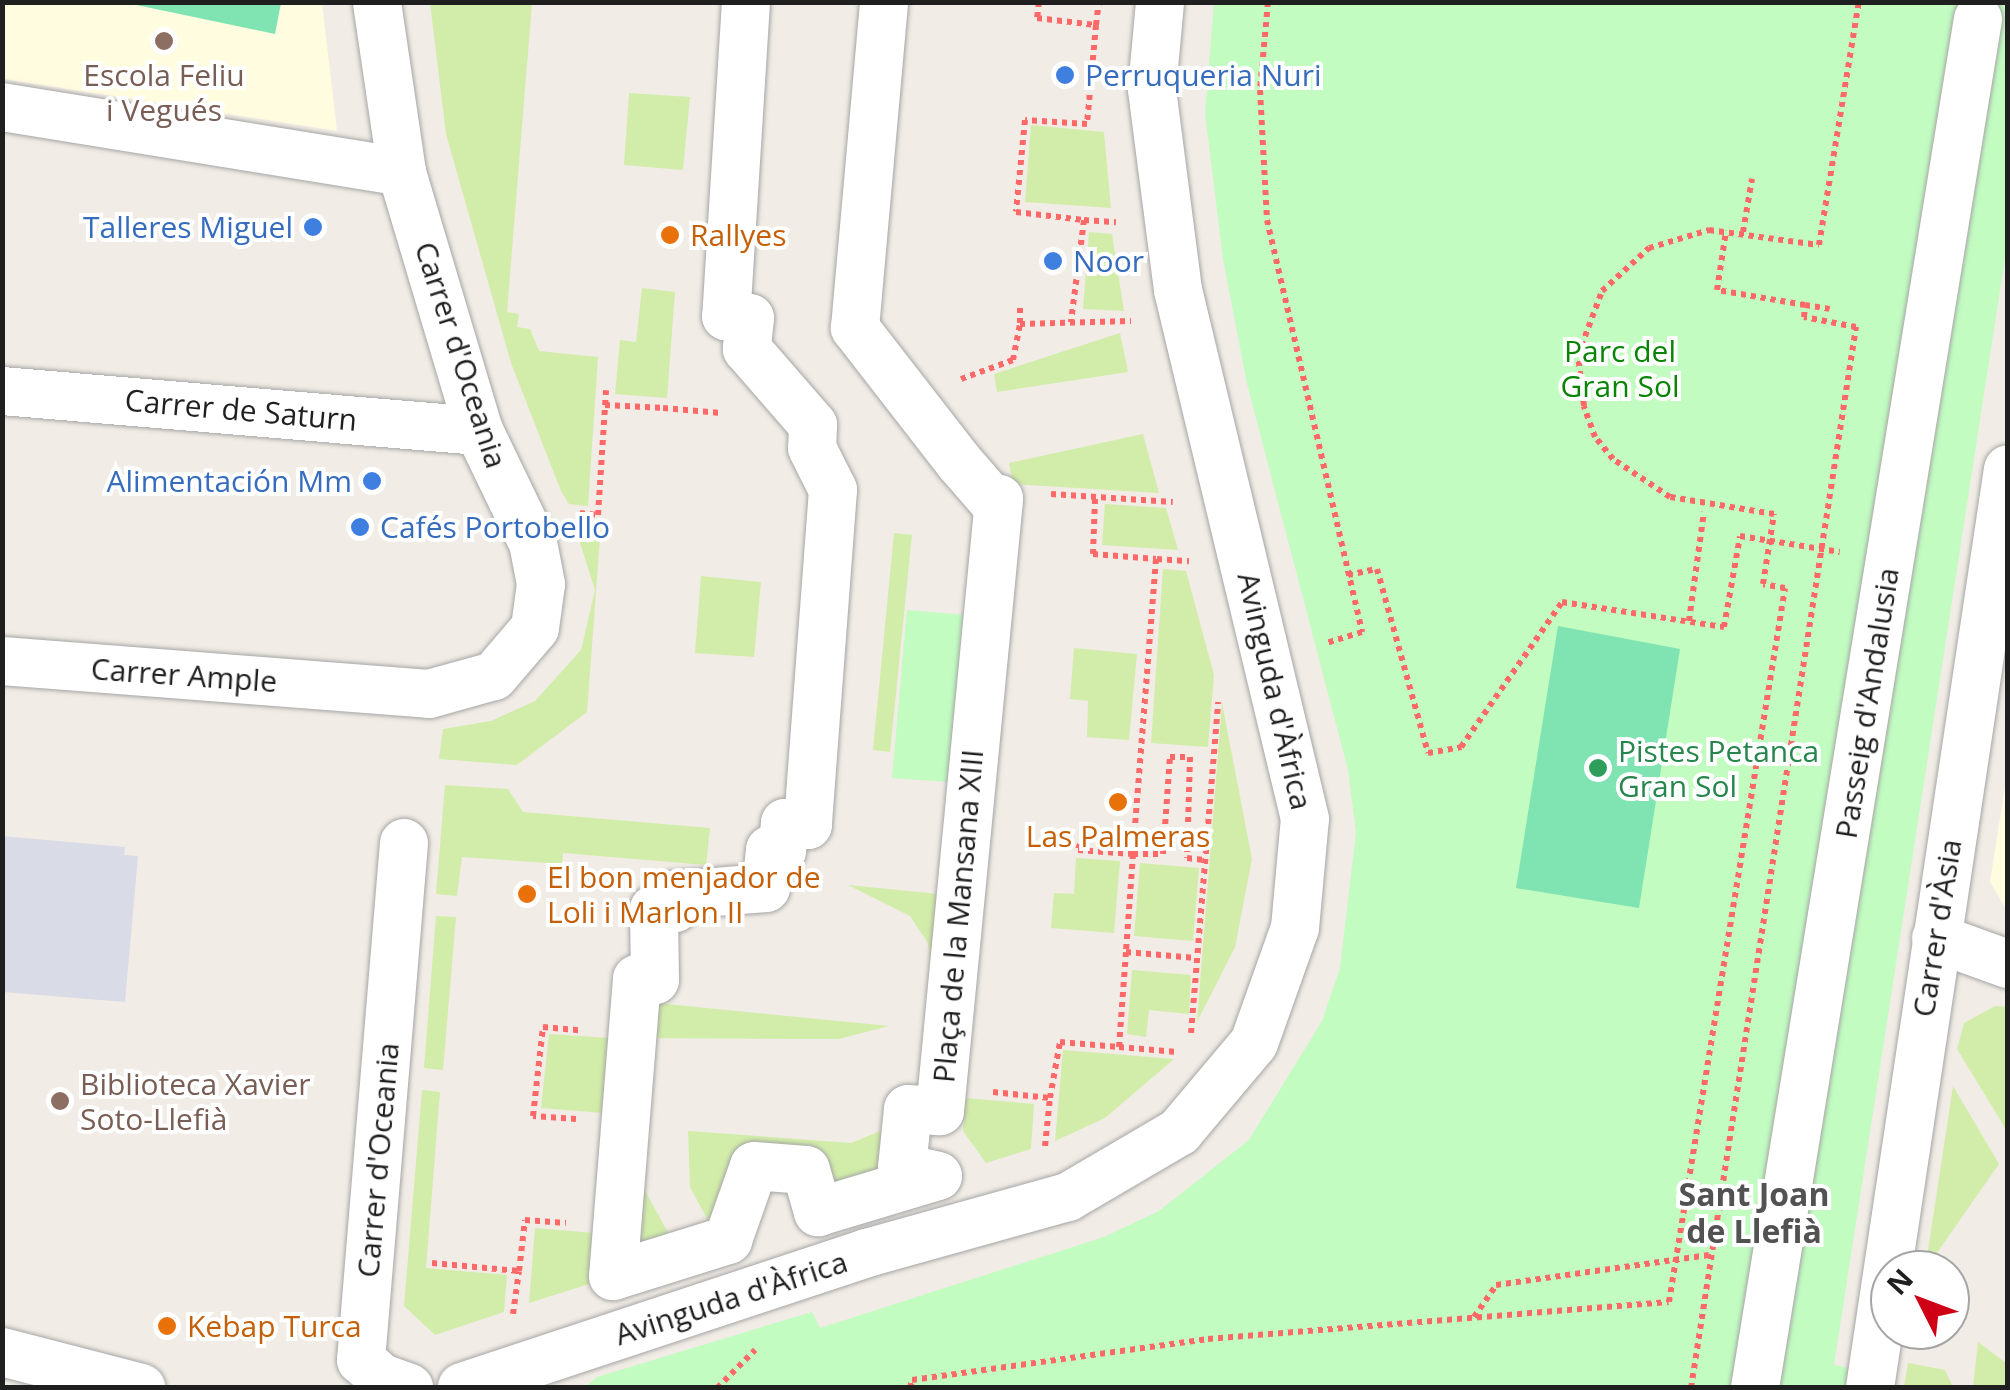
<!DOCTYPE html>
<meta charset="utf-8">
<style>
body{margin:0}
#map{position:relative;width:2010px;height:1390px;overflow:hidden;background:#f1ece5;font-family:"Open Sans",sans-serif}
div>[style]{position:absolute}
.education>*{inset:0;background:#fffce0}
.grass>*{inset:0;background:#d2eda9}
.park>*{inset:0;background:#c2fcc1}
.pitch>*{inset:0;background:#7fe3b2}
.plaza>*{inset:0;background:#d9dbe6}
.path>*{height:6px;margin-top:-3px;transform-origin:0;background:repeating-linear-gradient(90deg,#ff6868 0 5px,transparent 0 10px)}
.roads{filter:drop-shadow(0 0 2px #a6a6a6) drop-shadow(0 0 2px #a6a6a6)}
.street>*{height:48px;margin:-24px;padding:0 24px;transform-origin:24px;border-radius:24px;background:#fff}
.dots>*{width:28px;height:28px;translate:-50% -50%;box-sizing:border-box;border:5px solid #fff;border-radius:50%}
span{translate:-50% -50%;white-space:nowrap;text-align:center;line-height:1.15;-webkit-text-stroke:8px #fff;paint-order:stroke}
.education-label{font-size:30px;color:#785e54}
.left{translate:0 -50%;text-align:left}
.shop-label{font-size:30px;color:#366cbe}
.right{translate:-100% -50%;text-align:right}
.food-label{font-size:30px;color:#c56008}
.park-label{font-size:30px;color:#098506}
.street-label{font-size:30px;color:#1f1f1f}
.leisure-label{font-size:30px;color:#27864d}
.neighbourhood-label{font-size:32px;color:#525252;font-weight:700}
.frame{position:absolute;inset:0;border:5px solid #1f1f1f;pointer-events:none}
.north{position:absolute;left:1870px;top:1250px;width:100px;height:100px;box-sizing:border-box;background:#fff;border:2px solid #a5a5a5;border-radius:50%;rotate:312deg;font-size:28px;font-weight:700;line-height:40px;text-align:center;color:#1f1f1f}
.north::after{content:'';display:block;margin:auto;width:35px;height:45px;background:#cf0016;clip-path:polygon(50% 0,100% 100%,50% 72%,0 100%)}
</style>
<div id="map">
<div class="education">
<div style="clip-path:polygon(2px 3px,322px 3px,337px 131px,3px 79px)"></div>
<div style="clip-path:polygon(2007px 773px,2007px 911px,1990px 882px)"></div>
</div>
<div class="grass">
<div style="clip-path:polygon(430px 3px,532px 3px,507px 312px,519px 314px,517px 327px,530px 329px,539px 351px,598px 357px,588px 506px,569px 504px,561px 491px,511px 363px,446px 134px)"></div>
<div style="clip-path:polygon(629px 93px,690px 97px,683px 170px,624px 165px)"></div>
<div style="clip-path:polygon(1031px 125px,1104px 132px,1111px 208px,1025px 202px)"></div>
<div style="clip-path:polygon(1089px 232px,1112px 234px,1124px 311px,1083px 309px)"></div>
<div style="clip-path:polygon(642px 288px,675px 292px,667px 398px,615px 394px,620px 340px,636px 342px)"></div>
<div style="clip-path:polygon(1120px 333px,1128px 372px,997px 392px,994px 374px)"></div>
<div style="clip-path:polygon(1143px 434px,1159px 493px,1013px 484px,1009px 463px)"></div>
<div style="clip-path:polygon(1105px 504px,1166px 508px,1178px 550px,1102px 545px)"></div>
<div style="clip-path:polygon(574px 524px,601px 525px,587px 712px,517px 765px,439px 759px,443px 729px,491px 721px,535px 701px,581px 650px,595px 590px)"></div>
<div style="clip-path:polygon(894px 533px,912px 535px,890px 752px,873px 750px)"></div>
<div style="clip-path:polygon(1163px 569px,1186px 571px,1214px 675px,1208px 747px,1151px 743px)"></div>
<div style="clip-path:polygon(701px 576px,761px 582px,754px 657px,695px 653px)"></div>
<div style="clip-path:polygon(1074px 648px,1137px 654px,1129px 740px,1087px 737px,1088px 701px,1070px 699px)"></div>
<div style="clip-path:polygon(1222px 703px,1252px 859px,1235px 947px,1197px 1022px)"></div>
<div style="clip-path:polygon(445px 785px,508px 789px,523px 812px,710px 828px,706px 865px,563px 853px,562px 864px,462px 857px,457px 896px,436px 894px)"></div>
<div style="clip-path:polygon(1076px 858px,1120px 861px,1114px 933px,1051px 928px,1054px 893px,1074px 894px)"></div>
<div style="clip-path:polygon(1140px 863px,1199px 868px,1193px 941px,1134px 936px)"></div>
<div style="clip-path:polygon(848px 885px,959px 896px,933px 972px,928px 943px,910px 916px)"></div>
<div style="clip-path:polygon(436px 916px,456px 917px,443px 1070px,424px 1068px)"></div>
<div style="clip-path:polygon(1132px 970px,1191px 975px,1189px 1014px,1149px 1010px,1146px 1037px,1127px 1034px)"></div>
<div style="clip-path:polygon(656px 1003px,889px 1026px,839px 1039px,633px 1038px)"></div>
<div style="clip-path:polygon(1995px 1006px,2007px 1007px,2007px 1131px,1957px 1049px,1964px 1023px)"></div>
<div style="clip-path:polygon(549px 1034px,610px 1038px,603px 1113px,541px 1108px)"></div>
<div style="clip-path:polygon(1063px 1050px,1174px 1059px,1105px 1118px,1055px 1141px)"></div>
<div style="clip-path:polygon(1953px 1086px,1999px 1164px,1925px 1270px)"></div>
<div style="clip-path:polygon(422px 1090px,440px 1092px,426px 1268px,507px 1275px,504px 1312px,435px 1335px,404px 1306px)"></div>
<div style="clip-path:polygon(965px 1098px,1034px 1104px,1031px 1149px,986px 1163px,963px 1131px)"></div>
<div style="clip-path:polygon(908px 1120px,902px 1167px,818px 1212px,754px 1166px,720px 1243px,690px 1187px,688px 1131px,851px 1143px)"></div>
<div style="clip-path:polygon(644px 1189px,670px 1236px,613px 1276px)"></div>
<div style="clip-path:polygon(535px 1228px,594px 1233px,589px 1284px,529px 1303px)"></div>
<div style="clip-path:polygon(1978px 1342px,2007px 1364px,2007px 1387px,1973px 1387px)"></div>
<div style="clip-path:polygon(1908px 1363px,1945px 1370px,1953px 1387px,1904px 1387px)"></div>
</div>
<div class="park">
<div style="clip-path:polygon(1214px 3px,2007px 3px,2007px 245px,1834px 1365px,1849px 1368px,1846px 1387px,584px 1388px,597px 1377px,812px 1312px,820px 1328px,1104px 1237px,1159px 1211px,1249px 1140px,1322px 1021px,1340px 968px,1356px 832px,1348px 770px,1247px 384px,1223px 259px,1205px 113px)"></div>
<div style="clip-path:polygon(907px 610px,977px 616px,963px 783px,892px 778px)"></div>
</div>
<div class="pitch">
<div style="clip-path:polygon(127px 3px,127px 2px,281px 3px,275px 34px)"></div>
<div style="clip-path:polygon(1558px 626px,1680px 649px,1639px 908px,1516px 888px)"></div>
</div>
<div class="plaza">
<div style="clip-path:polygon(2px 836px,125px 847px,124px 855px,138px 856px,125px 1002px,3px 992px)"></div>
</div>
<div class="path">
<div style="left:1039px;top:2px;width:16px;rotate:97deg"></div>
<div style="left:1037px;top:18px;width:59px;rotate:6.8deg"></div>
<div style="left:1096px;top:25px;width:99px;rotate:95.2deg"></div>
<div style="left:1087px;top:124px;width:62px;rotate:-176.3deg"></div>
<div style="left:1025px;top:120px;width:92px;rotate:95.6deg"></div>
<div style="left:1016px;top:212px;width:68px;rotate:6.7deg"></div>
<div style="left:1084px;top:220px;width:103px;rotate:97.3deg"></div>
<div style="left:1268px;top:2px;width:88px;rotate:95.2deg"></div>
<div style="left:1260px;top:90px;width:130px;rotate:86.9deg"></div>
<div style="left:1267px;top:220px;width:423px;rotate:77deg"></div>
<div style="left:1362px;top:632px;width:37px;rotate:163deg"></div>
<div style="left:1096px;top:25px;width:23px;rotate:-83deg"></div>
<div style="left:1084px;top:220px;width:32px;rotate:4deg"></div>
<div style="left:1743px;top:232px;width:54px;rotate:-80.4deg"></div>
<div style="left:1805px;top:305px;width:25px;rotate:9deg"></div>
<div style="left:1020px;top:308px;width:16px;rotate:90deg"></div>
<div style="left:1020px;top:324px;width:111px;rotate:-1.5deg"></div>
<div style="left:961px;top:379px;width:55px;rotate:-20.1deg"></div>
<div style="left:1013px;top:360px;width:37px;rotate:-79deg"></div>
<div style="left:605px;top:405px;width:60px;rotate:2.9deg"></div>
<div style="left:663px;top:408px;width:58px;rotate:4.9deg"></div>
<div style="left:1051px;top:494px;width:122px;rotate:3.8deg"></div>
<div style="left:1095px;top:499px;width:55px;rotate:92.1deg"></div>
<div style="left:1093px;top:554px;width:63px;rotate:4.5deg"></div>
<div style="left:1156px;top:559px;width:296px;rotate:94.5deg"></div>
<div style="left:1133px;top:854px;width:30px"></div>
<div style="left:1163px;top:854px;width:97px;rotate:-85.9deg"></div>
<div style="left:1170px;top:757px;width:20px"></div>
<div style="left:1190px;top:757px;width:101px;rotate:91.7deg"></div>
<div style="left:1187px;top:858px;width:17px;rotate:7deg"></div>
<div style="left:580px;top:513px;width:18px;rotate:6deg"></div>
<div style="left:598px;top:515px;width:125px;rotate:-86.3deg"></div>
<div style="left:1157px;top:559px;width:32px;rotate:4deg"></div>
<div style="left:1348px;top:575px;width:30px;rotate:-12deg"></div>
<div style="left:1377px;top:569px;width:191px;rotate:74.5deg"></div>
<div style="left:1428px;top:753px;width:34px;rotate:-10deg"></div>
<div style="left:1461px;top:747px;width:177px;rotate:-55.1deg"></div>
<div style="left:1562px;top:602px;width:164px;rotate:8.8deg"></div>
<div style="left:1724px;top:627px;width:92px;rotate:-80deg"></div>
<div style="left:1740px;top:536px;width:101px;rotate:9.1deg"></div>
<div style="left:1689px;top:621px;width:110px;rotate:-82.2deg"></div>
<div style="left:1080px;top:844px;width:6px;rotate:108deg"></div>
<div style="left:1078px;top:850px;width:55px;rotate:4.2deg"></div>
<div style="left:1133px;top:854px;width:98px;rotate:94.1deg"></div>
<div style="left:1191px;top:1033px;width:332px;rotate:-85.3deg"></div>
<div style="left:1119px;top:1047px;width:58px;rotate:4.9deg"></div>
<div style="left:993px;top:1092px;width:57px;rotate:6deg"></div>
<div style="left:1050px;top:1098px;width:57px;rotate:-79.9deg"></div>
<div style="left:1060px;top:1042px;width:59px;rotate:4.8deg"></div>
<div style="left:1119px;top:1047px;width:95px;rotate:-85.8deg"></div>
<div style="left:1126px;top:952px;width:70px;rotate:4.9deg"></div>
<div style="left:576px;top:1119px;width:43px;rotate:-176deg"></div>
<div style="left:533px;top:1116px;width:90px;rotate:-83.6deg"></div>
<div style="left:543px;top:1027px;width:36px;rotate:5deg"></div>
<div style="left:1045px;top:1146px;width:48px;rotate:-84.1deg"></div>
<div style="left:432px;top:1263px;width:87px;rotate:5.3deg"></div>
<div style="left:519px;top:1271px;width:51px;rotate:-83.3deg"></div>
<div style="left:525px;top:1220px;width:41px;rotate:4.2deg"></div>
<div style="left:513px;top:1314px;width:43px;rotate:-82.1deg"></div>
<div style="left:1474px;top:1317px;width:39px;rotate:-55deg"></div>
<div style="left:1496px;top:1285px;width:215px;rotate:-8deg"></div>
<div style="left:717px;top:1388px;width:54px;rotate:-45deg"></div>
<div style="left:910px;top:1388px;width:8px;rotate:-76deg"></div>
<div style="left:912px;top:1380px;width:299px;rotate:-7.9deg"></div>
<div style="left:1208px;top:1339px;width:462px;rotate:-4.6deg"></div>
<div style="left:1669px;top:1302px;width:723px;rotate:-80.77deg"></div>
<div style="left:1785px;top:588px;width:22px;rotate:-170deg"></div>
<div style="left:1763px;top:584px;width:71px;rotate:-81.1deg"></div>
<div style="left:1774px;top:514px;width:105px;rotate:-170.7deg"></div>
<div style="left:1670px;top:497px;width:69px;rotate:-146.3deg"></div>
<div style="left:1613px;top:459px;width:28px;rotate:-129deg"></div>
<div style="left:1595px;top:437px;width:33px;rotate:-110deg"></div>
<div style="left:1584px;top:406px;width:51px;rotate:-96.7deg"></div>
<div style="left:1578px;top:355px;width:68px;rotate:-69.4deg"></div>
<div style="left:1602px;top:291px;width:64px;rotate:-42.5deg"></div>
<div style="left:1649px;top:248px;width:63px;rotate:-16.7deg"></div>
<div style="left:1709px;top:230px;width:111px;rotate:7.8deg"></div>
<div style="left:1819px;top:245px;width:246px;rotate:-80.7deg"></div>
<div style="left:1691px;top:1388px;width:1074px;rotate:-81.16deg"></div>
<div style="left:1856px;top:327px;width:53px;rotate:-169.1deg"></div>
<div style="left:1804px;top:317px;width:12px;rotate:-85deg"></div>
<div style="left:1805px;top:305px;width:89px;rotate:-170.3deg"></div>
<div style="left:1717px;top:290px;width:60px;rotate:-81.3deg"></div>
</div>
<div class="roads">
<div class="street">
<div style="left:746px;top:2px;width:315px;rotate:93.6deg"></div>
<div style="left:726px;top:316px;width:24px;rotate:5deg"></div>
<div style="left:750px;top:318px;width:31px;rotate:96deg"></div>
<div style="left:747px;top:349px;width:101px;rotate:49deg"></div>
<div style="left:813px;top:425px;width:23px;rotate:92deg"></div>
<div style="left:812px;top:448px;width:47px;rotate:63.4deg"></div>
<div style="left:833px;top:490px;width:336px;rotate:94.3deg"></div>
<div style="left:808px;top:825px;width:23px;rotate:-175deg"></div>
<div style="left:785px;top:823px;width:28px;rotate:96deg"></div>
<div style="left:782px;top:851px;width:12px;rotate:-175deg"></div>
<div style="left:770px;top:850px;width:38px;rotate:96deg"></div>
<div style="left:766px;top:888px;width:92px;rotate:175.6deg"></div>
<div style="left:674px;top:895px;width:13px;rotate:86deg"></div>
<div style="left:675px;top:908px;width:21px;rotate:177deg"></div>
<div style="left:654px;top:909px;width:71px;rotate:89.2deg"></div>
<div style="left:655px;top:980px;width:18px;rotate:-177deg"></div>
<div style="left:637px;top:979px;width:298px;rotate:94.6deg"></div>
<div style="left:613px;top:1276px;width:121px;rotate:-17.4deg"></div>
<div style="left:728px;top:1240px;width:78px;rotate:-70.6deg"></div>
<div style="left:754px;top:1166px;width:52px;rotate:4.4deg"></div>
<div style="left:806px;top:1170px;width:44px;rotate:74.1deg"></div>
<div style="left:818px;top:1212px;width:125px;rotate:-16.7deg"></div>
<div style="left:938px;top:1176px;width:37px;rotate:-167deg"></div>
<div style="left:902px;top:1168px;width:59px;rotate:-84.2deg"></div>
<div style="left:908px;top:1109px;width:32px;rotate:4deg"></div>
<div style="left:940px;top:1111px;width:615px;rotate:-84.49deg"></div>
<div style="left:999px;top:499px;width:7px;rotate:172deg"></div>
<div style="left:992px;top:500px;width:50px;rotate:-131deg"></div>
<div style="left:959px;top:462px;width:170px;rotate:-127.8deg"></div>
<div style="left:855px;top:328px;width:327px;rotate:-84.9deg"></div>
<div style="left:2px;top:107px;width:405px;rotate:9.2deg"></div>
<div style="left:2px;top:391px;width:479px;rotate:4.8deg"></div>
<div style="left:2px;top:661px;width:428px;rotate:4.4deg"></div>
<div style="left:429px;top:694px;width:67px;rotate:-15.5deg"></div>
<div style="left:494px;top:676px;width:63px;rotate:-49.5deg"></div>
<div style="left:535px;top:628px;width:44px;rotate:-82.2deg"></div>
<div style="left:541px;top:584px;width:42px;rotate:-101deg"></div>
<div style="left:533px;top:543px;width:124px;rotate:-115.7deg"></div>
<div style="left:479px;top:431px;width:270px;rotate:-106.6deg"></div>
<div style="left:402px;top:172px;width:172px;rotate:-98.4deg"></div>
<div style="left:404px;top:843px;width:519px;rotate:94.75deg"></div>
<div style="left:361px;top:1360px;width:28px;rotate:41deg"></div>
<div style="left:382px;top:1378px;width:29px;rotate:20deg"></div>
<div style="left:1936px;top:938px;width:77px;rotate:19.9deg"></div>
<div style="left:2px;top:1352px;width:144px;rotate:14.5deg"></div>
<div style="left:462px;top:1387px;width:427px;rotate:-18.3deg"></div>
<div style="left:867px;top:1253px;width:209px;rotate:-15.6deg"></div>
<div style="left:1068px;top:1197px;width:129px;rotate:-30.4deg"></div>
<div style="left:1179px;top:1132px;width:116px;rotate:-49.9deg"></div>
<div style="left:1254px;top:1043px;width:122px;rotate:-70.4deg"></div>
<div style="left:1295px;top:928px;width:109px;rotate:-84.8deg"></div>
<div style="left:1305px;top:819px;width:544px;rotate:-103.5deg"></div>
<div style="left:1178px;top:290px;width:203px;rotate:-97.4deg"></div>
<div style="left:1152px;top:89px;width:87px;rotate:-84.7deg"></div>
<div style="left:1755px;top:1388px;width:1387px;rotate:-80.75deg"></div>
<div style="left:1870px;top:1388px;width:929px;rotate:-81.46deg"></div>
</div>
</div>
<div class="dots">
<div style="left:164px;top:41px;background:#8d6e63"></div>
<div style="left:1065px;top:75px;background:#3f7fe0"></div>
<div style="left:313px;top:227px;background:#3f7fe0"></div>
<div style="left:670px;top:235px;background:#e8710a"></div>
<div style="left:1053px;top:261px;background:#3f7fe0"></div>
<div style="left:372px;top:481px;background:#3f7fe0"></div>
<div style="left:360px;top:527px;background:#3f7fe0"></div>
<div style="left:1598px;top:768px;background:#2e9e5b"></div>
<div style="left:1118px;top:802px;background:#e8710a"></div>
<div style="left:527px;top:894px;background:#e8710a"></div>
<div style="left:60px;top:1101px;background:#8d6e63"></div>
<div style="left:167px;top:1326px;background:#e8710a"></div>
</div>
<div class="education-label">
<span style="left:164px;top:92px">Escola Feliu<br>i Vegués</span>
<span class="left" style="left:80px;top:1101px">Biblioteca Xavier<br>Soto-Llefià</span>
</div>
<div class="shop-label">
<span class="left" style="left:1085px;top:75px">Perruqueria Nuri</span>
<span class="right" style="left:293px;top:227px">Talleres Miguel</span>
<span class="left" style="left:1073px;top:261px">Noor</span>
<span class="right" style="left:352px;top:481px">Alimentación Mm</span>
<span class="left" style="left:380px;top:527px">Cafés Portobello</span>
</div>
<div class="food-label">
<span class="left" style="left:690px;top:235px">Rallyes</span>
<span style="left:1118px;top:836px">Las Palmeras</span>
<span class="left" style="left:547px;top:894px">El bon menjador de<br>Loli i Marlon II</span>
<span class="left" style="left:187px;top:1326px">Kebap Turca</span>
</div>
<div class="park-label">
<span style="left:1620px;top:368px">Parc del<br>Gran Sol</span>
</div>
<div class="street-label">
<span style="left:461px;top:355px;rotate:72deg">Carrer d'Oceania</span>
<span style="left:241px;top:410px;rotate:5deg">Carrer de Saturn</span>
<span style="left:184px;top:675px;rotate:4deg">Carrer Ample</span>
<span style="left:1275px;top:691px;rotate:77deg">Avinguda d'Àfrica</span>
<span style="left:1867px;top:703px;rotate:-81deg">Passeig d'Andalusia</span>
<span style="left:958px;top:916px;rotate:-85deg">Plaça de la Mansana XIII</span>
<span style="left:1937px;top:928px;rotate:-81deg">Carrer d'Àsia</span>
<span style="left:378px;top:1160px;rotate:-85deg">Carrer d'Oceania</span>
<span style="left:731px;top:1298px;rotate:-18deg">Avinguda d'Àfrica</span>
</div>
<div class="leisure-label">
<span class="left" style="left:1618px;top:768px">Pistes Petanca<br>Gran Sol</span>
</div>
<div class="neighbourhood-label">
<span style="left:1754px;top:1213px">Sant Joan<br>de Llefià</span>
</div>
<div class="frame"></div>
<div class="north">N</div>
</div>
